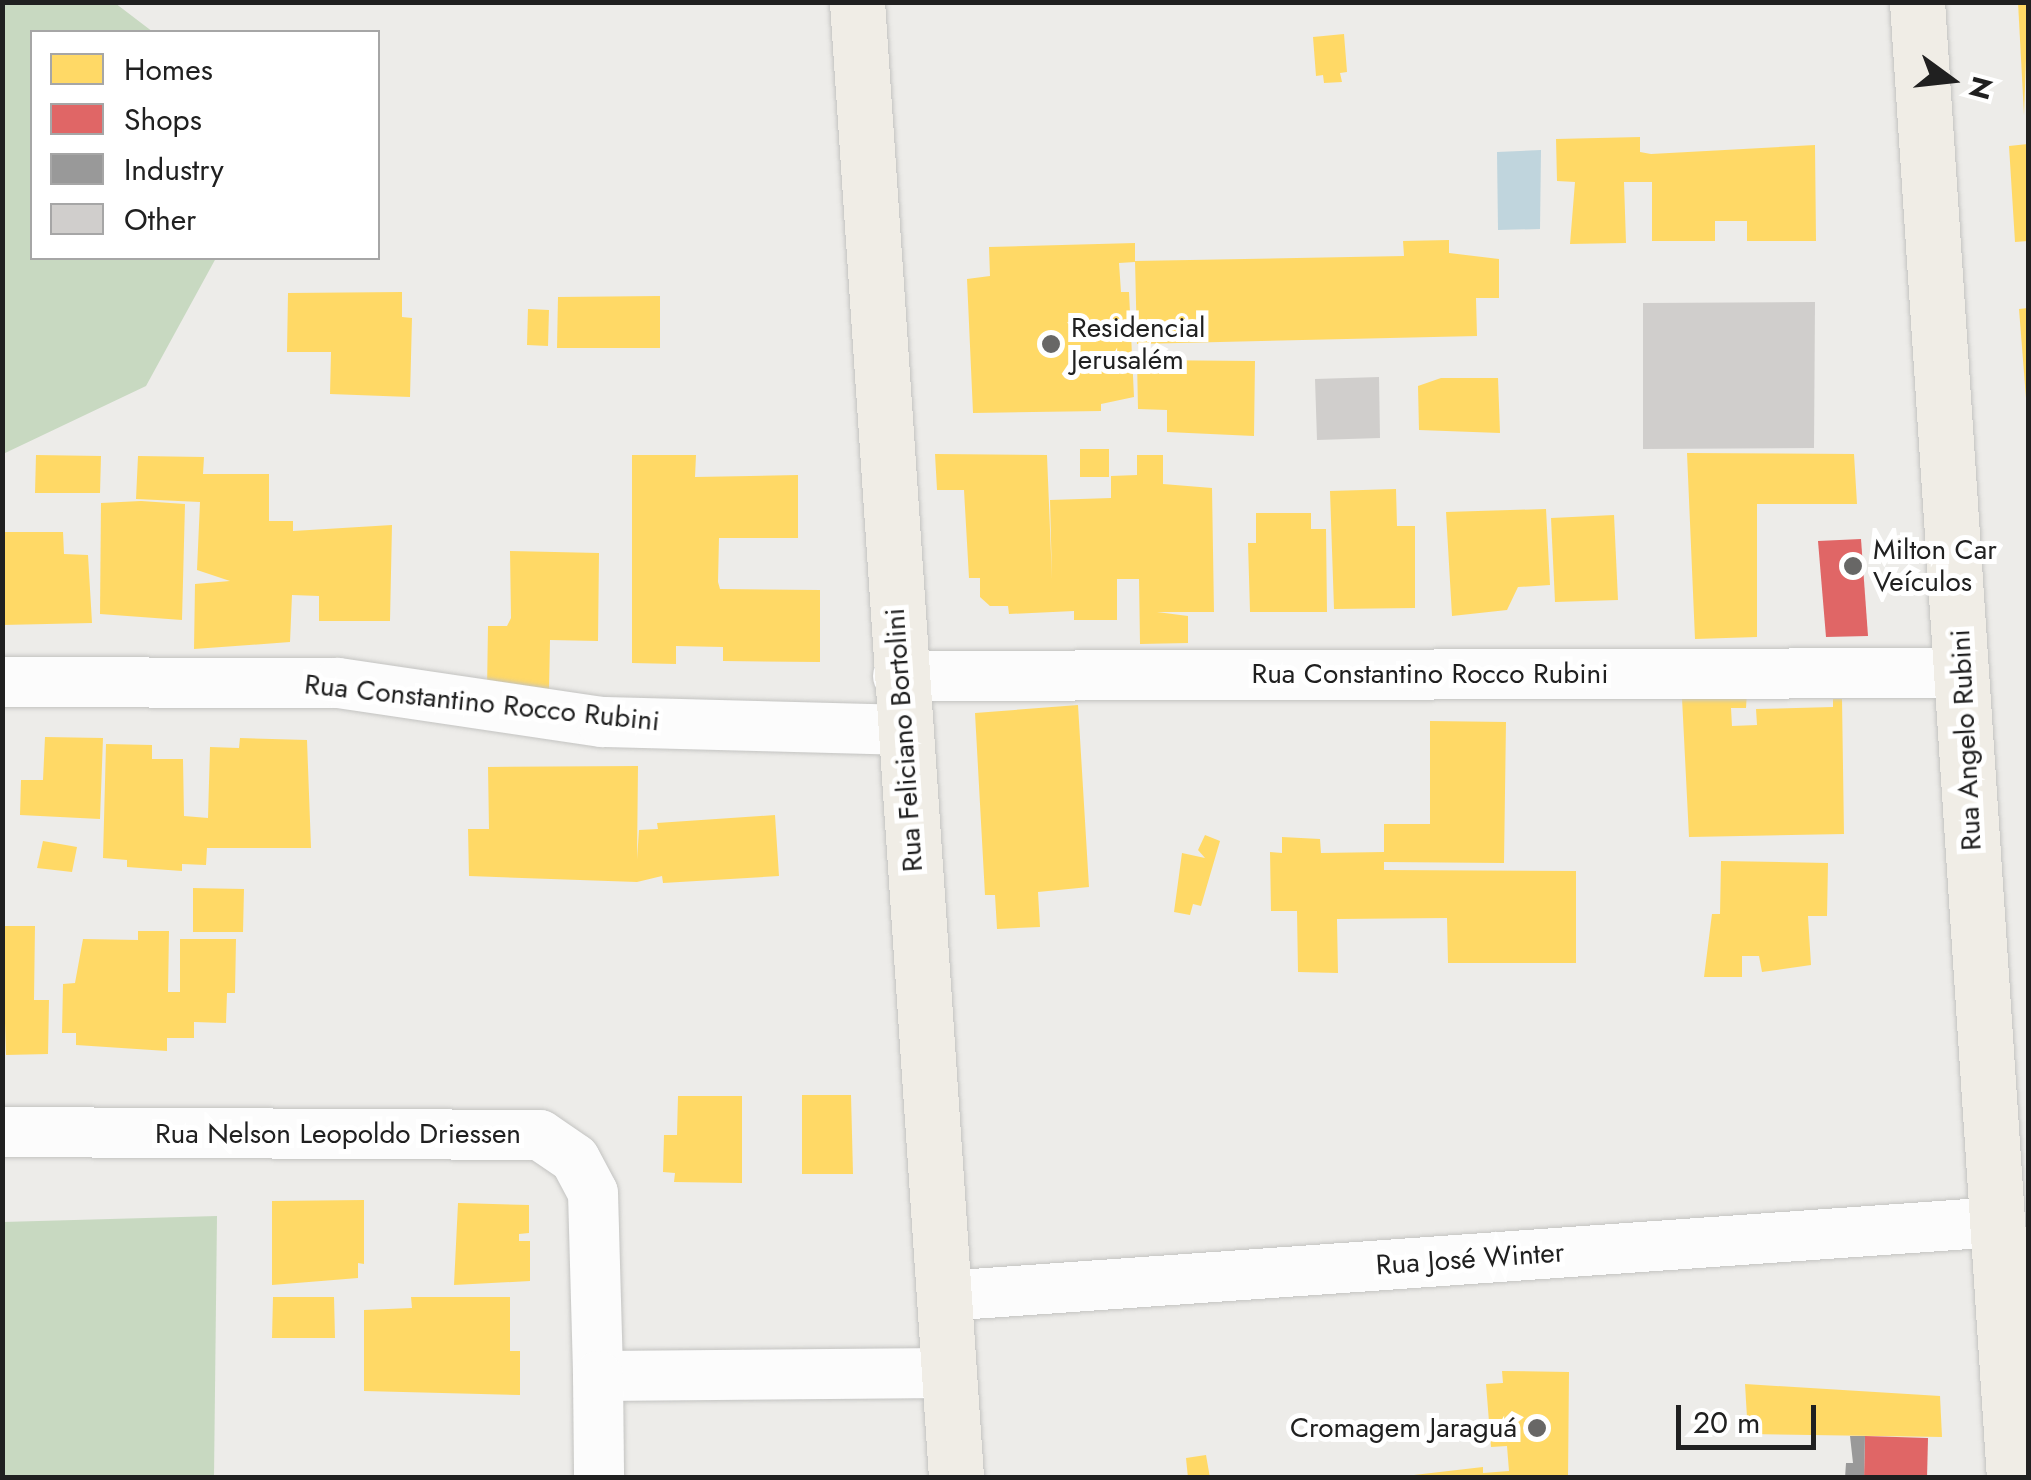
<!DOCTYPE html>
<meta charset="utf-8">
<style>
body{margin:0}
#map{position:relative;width:2031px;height:1480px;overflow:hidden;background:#edece9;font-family:Jost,sans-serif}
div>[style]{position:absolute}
.forest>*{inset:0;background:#c8d9c1}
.water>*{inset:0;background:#c0d5dd}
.homes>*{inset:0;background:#ffd966}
.shops>*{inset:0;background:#e06666}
.industry>*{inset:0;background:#999}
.building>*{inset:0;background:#d0cecc}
.roads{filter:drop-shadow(0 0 2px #c3c3c1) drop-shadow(0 0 2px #c3c3c1)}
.minor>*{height:50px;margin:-25px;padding:0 25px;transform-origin:25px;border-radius:25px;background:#fcfcfc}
.major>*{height:55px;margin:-27.5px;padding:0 27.5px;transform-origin:27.5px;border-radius:27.5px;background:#f0ede6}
.dots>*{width:28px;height:28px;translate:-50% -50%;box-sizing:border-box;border:5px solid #fff;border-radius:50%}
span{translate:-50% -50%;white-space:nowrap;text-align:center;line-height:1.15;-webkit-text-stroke:10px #fff;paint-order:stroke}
.poi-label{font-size:28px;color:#202020}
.left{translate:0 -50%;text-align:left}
.right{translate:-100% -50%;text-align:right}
.street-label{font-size:28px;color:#202020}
.frame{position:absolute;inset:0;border:5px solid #202020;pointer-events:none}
.legend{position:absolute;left:30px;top:30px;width:350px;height:230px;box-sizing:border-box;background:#fff;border:2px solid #a6a6a6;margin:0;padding:12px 18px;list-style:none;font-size:30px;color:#202020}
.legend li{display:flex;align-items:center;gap:20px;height:50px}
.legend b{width:50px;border:2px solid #a6a6a6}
.north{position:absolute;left:1901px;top:30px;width:100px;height:100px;-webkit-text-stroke:8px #fff;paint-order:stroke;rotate:105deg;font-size:28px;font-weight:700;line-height:40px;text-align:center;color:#202020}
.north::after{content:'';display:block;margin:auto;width:35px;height:45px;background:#202020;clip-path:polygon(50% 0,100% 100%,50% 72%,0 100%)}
.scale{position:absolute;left:1676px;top:1405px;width:140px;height:45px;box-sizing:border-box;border:5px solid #202020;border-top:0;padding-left:12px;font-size:30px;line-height:35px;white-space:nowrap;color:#202020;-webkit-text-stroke:8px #fff;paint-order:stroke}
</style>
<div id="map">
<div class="forest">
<div style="clip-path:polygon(2px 3px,115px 3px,153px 32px,32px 32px,32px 258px,216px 258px,146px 386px,3px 454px)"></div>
<div style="clip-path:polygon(217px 1216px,214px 1477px,3px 1477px,3px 1222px)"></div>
</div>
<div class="water">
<div style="clip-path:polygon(1541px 150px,1540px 229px,1498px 230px,1497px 152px)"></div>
</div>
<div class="homes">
<div style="clip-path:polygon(2018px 2px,2028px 2px,2024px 115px)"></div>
<div style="clip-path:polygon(1344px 34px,1347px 72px,1340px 73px,1342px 82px,1324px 83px,1323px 75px,1316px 76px,1313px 37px)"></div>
<div style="clip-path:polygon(1640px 137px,1640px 152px,1651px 154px,1815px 145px,1816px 241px,1747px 241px,1747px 221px,1715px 221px,1715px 241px,1652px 241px,1652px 182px,1624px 182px,1626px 243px,1570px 244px,1575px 182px,1557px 181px,1556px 139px)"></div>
<div style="clip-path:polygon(2028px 144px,2028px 241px,2015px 242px,2009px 146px)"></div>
<div style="clip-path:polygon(1449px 240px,1449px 253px,1499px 259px,1499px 298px,1476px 298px,1477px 336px,1137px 344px,1135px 261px,1404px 256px,1403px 241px)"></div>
<div style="clip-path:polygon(1135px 243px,1135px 262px,1119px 263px,1121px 292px,1129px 292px,1134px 397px,1101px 404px,1101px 411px,973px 413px,967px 279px,990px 276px,989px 247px)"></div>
<div style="clip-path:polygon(402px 292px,402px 317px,412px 318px,410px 397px,330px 394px,331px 352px,287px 352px,288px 293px)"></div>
<div style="clip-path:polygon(660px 296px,660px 348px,557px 348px,558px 297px)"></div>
<div style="clip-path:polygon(2028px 308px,2028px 398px,2026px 398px,2019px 309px)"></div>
<div style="clip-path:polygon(528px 309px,549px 310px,548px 346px,527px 345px)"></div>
<div style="clip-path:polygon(1137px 360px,1255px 361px,1254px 436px,1167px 432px,1167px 410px,1138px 409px)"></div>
<div style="clip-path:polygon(1441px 378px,1498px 378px,1500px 433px,1419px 430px,1418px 386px)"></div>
<div style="clip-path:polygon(1080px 449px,1109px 449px,1109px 477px,1080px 477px)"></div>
<div style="clip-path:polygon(1687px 453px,1854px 454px,1857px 504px,1757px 504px,1757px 637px,1695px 639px)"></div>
<div style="clip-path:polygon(935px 454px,1047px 455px,1052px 579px,1050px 500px,1111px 498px,1111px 476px,1137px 475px,1137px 455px,1163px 455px,1163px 484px,1212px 488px,1214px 612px,1157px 612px,1188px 616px,1188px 643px,1140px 644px,1139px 579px,1117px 579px,1117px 620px,1074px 620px,1074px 611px,1009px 614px,1008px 606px,990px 606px,980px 597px,980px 578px,969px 578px,964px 490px,937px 490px)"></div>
<div style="clip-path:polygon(36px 455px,101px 456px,100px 493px,35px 493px)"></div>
<div style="clip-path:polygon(632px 455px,696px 455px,695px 477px,798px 475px,798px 538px,719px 538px,718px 582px,720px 589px,820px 590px,820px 662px,723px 661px,723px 647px,676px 646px,676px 664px,632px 663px)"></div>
<div style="clip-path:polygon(138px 456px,204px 457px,203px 474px,269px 474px,269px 521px,293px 521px,293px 531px,392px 525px,390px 621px,319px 621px,319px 596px,292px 595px,290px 642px,194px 649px,195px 584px,230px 581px,197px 570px,200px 502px,136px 499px)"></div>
<div style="clip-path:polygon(1396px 489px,1397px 526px,1415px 526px,1415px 608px,1334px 609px,1330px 491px)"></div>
<div style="clip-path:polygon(141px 501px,185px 504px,182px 620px,100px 614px,101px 503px)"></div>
<div style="clip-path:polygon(1546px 509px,1550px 585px,1518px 587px,1507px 610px,1452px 616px,1446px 512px)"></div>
<div style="clip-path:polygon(1256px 513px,1311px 513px,1311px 529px,1326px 529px,1327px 612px,1250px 612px,1248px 543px,1256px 543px)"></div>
<div style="clip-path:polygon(1614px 515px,1618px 600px,1555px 602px,1551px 518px)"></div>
<div style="clip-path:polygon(3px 532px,63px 532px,64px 554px,88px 555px,92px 623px,2px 625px)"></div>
<div style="clip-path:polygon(510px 551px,599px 553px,598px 641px,550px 640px,549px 690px,487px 691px,488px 626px,507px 626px,511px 618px)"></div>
<div style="clip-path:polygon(1747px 692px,1746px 708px,1731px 708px,1732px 726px,1757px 725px,1756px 709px,1833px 707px,1833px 699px,1842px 699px,1844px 834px,1689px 837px,1682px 698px)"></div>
<div style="clip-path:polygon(1078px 705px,1089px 887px,1038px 892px,1040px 927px,997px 929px,995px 895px,985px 895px,975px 713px)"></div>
<div style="clip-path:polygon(1430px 721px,1506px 722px,1504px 863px,1384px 862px,1384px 870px,1576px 871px,1576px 963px,1448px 963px,1447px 918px,1337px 919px,1338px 973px,1298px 972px,1297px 911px,1271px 911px,1270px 852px,1282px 853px,1282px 837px,1320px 839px,1321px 853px,1384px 852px,1384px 824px,1430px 824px)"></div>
<div style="clip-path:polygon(45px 737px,103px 738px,100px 819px,20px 815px,21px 780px,43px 780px)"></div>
<div style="clip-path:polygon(240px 738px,307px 740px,311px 848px,207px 848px,206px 865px,182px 864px,182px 871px,127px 867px,127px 860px,103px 858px,106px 744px,152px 745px,152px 759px,183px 759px,184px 816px,208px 818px,210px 747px,239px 748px)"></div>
<div style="clip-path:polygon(638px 766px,637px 859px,639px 830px,658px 829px,657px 823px,775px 815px,779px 876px,663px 883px,662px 876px,637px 882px,469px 876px,468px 829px,489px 829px,488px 767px)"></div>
<div style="clip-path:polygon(1205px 835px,1220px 841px,1201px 906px,1193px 904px,1190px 915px,1174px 912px,1182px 853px,1205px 858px,1198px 850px)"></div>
<div style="clip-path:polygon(43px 841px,77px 847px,72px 872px,37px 868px)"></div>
<div style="clip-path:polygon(1721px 861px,1828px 863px,1827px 916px,1808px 916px,1811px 965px,1762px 972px,1759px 956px,1742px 956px,1742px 977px,1704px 977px,1712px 914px,1720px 914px)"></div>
<div style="clip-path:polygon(193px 888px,244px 889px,243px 932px,193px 932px)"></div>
<div style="clip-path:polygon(2px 926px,35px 926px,34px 1000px,49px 1000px,48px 1054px,6px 1055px)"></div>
<div style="clip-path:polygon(138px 931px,169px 931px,168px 992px,180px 992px,180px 939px,236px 939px,235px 993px,227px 993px,226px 1023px,194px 1022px,194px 1038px,167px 1038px,167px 1051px,76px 1045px,76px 1033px,62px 1033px,63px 984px,75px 983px,83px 939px,138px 940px)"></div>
<div style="clip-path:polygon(802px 1095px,851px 1095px,853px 1174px,802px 1174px)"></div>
<div style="clip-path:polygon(678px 1096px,742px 1096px,742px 1183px,674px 1182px,675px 1173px,663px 1172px,664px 1135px,677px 1135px)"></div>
<div style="clip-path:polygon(364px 1200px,364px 1264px,358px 1263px,358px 1278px,272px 1285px,272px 1201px)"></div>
<div style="clip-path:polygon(458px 1203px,529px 1205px,529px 1233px,519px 1234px,519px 1241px,530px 1241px,530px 1281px,454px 1285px)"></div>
<div style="clip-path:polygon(273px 1297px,334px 1297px,335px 1338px,272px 1338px)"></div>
<div style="clip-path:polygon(411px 1297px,510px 1297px,510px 1351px,520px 1351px,520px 1395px,364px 1391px,364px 1310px,412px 1308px)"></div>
<div style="clip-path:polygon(1502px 1371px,1569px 1372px,1568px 1478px,1388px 1478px,1483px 1467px,1483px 1473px,1509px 1471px,1507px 1446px,1491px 1447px,1486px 1384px,1503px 1383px)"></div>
<div style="clip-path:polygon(1745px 1384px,1940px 1396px,1942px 1437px,1748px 1434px)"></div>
<div style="clip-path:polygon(1206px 1455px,1210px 1478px,1188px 1478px,1186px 1458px)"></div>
</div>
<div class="shops">
<div style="clip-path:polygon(1861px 539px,1868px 636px,1826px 637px,1818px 541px)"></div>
<div style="clip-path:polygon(1865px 1436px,1928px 1438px,1927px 1478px,1864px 1478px)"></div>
</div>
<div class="industry">
<div style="clip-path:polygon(1850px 1436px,1865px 1436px,1864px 1478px,1845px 1478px,1846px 1463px,1853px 1463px)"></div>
</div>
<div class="building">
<div style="clip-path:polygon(1815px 302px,1814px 448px,1643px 449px,1643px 303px)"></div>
<div style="clip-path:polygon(1379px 377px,1380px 438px,1317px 440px,1315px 379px)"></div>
</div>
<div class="roads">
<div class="minor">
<div style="left:898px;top:676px;width:1064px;rotate:-0.16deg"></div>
<div style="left:2px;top:682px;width:336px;rotate:0.2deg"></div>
<div style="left:338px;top:683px;width:267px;rotate:8.4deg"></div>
<div style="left:602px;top:722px;width:300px;rotate:1.5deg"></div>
<div style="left:2px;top:1132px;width:538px;rotate:0.32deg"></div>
<div style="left:540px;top:1135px;width:42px;rotate:34.4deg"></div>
<div style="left:575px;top:1159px;width:38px;rotate:62deg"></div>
<div style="left:593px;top:1193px;width:183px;rotate:88.4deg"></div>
<div style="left:598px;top:1376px;width:350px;rotate:-0.5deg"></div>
<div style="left:944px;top:1296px;width:1055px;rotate:-4.02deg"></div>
<div style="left:598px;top:1376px;width:102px;rotate:89.4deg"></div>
</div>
<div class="major">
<div style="left:857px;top:2px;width:1479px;rotate:86.16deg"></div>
<div style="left:1917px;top:2px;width:1479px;rotate:86.24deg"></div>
</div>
</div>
<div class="dots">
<div style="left:1051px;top:344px;background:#686766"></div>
<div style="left:1853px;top:566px;background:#686766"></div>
<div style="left:1537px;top:1428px;background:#686766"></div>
</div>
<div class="poi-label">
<span class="left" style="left:1071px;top:344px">Residencial<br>Jerusalém</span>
<span class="left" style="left:1873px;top:566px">Milton Car<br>Veículos</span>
<span class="right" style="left:1517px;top:1428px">Cromagem Jaraguá</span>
</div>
<div class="street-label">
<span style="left:1430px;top:674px">Rua Constantino Rocco Rubini</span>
<span style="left:482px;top:703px;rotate:6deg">Rua Constantino Rocco Rubini</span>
<span style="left:904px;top:740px;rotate:-94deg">Rua Feliciano Bortolini</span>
<span style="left:1966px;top:740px;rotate:-93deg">Rua Angelo Rubini</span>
<span style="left:338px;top:1134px">Rua Nelson Leopoldo Driessen</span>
<span style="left:1470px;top:1259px;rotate:-4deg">Rua José Winter</span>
</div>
<div class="frame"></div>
<ul class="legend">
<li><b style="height:28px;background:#ffd966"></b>Homes</li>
<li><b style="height:28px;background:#e06666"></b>Shops</li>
<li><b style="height:28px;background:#999"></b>Industry</li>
<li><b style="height:28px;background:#d0cecc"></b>Other</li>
</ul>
<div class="north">N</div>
<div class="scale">20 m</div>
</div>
